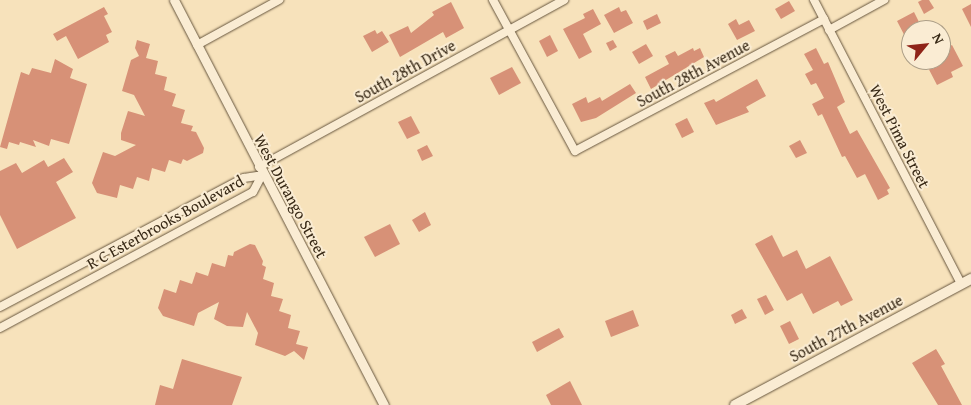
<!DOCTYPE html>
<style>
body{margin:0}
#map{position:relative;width:971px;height:405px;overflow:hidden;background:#f7e2bb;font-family:"Gentium Book Plus",serif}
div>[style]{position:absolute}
.building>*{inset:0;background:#d79177}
.roads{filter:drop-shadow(0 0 1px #67563e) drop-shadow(0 0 1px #67563e)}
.minor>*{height:8px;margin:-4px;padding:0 4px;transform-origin:4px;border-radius:4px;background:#faecd3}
.tertiary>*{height:9px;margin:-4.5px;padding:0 4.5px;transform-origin:4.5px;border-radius:4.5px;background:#faecd3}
.secondary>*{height:10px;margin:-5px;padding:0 5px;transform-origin:5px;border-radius:5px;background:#faecd3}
span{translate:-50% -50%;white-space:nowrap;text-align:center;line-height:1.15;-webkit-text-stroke:4px #faecd3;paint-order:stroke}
.street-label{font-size:16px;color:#372815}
.north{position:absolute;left:901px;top:20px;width:50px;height:50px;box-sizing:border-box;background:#faecd3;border:1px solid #ac9e87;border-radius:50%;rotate:62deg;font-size:14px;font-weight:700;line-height:20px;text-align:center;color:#372815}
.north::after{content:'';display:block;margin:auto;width:18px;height:22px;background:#8f2418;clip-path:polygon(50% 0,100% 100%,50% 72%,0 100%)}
</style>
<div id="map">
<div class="building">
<div style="clip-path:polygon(922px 0,929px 0,934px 8px,924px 14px,918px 2px)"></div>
<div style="clip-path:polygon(789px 1px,795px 11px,781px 19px,775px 9px)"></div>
<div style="clip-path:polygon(451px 2px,464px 28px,446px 38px,443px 32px,400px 57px,389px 35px,408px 26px,411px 33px,434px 15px,432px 12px)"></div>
<div style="clip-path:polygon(971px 4px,971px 27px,962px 9px)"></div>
<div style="clip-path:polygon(104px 7px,108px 14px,104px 16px,112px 32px,106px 35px,109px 42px,78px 59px,66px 36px,57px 41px,53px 34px)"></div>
<div style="clip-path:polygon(619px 7px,621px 12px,626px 10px,633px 23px,614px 33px,604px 15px)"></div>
<div style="clip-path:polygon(593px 9px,601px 24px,583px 34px,592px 52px,579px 59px,563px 29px,585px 18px,583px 14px)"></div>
<div style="clip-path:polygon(914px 12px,923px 30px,911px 30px,911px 48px,897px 21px)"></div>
<div style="clip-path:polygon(657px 14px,661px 23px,647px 30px,643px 21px)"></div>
<div style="clip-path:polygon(736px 19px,739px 25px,749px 20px,755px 31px,737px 40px,728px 24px)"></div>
<div style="clip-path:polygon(375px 30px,377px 34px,382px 31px,389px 42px,372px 52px,363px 36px)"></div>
<div style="clip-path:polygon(550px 35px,558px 51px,547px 57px,539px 41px)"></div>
<div style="clip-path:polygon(137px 40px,150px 44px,146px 58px,158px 61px,155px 74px,167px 77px,164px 90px,176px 94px,172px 106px,185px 110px,181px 123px,193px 126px,191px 131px,196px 132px,204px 148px,203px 153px,187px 161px,183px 159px,181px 164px,169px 160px,165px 172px,152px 168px,149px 181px,137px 177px,133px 189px,120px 185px,117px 198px,97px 193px,92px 183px,103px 152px,115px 156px,136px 145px,121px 140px,121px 133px,128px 111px,145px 116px,134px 95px,122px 91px,131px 60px,139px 56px,135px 48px)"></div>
<div style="clip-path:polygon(613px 40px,617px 47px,610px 51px,606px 43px)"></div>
<div style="clip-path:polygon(646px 44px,653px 56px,639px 64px,632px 52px)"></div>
<div style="clip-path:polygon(952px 45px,963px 66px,951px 72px,953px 77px,937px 85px,924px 60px,941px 60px,941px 51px)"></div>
<div style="clip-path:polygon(693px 48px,694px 51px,700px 48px,704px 57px,651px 89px,645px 77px,669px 64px,665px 56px,675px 51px,678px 56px)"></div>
<div style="clip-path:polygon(816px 48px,824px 64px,828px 62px,845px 102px,837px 107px,850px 134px,857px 130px,890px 188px,887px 190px,889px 194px,878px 200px,865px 174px,857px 178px,845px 156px,842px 157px,822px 114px,818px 116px,812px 104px,824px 98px,816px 83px,811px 85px,805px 74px,813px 70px,804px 54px)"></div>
<div style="clip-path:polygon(55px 59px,73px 69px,70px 78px,87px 84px,69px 144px,51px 139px,49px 146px,33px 140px,36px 147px,20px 142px,19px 145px,9px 142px,7px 149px,0 147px,21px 72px,29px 75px,32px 68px,51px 73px)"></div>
<div style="clip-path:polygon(512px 67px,521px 83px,499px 95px,490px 78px)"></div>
<div style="clip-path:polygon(757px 79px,766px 96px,746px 107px,749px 112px,716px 125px,704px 103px,714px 99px,716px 102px)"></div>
<div style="clip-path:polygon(630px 84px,636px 93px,596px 118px,581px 122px,572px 104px,586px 97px,588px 103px,600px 97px,602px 101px)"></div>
<div style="clip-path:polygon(411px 116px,420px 133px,407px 139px,398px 122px)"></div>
<div style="clip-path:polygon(687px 118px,694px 132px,682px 138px,675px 124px)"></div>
<div style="clip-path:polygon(800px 140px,807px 153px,796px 158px,789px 146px)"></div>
<div style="clip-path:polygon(427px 145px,433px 156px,422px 161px,417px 150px)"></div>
<div style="clip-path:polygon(64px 158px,73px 172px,56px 182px,76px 218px,17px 249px,0 215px,0 171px,16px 163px,22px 173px,44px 160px,48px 167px)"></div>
<div style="clip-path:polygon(425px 212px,431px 225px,419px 232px,412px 220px)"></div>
<div style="clip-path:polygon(390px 224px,400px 244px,375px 257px,364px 237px)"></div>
<div style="clip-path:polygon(772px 235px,783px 257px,797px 250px,806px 269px,830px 256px,853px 300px,841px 306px,838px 301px,813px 314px,802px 293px,787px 301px,755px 244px)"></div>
<div style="clip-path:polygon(250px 244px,255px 245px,263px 261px,262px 265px,266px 267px,263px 279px,274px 283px,271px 296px,283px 299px,279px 311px,291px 315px,288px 328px,300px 331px,296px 344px,308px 347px,304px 360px,294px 351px,285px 356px,255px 345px,258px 333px,247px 312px,243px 327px,227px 326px,214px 319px,219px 302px,198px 313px,194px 326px,163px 316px,158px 308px,164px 289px,176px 293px,180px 280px,192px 284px,196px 272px,208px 276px,212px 263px,225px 267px,228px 255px,233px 256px,234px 252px)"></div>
<div style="clip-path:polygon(766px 295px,774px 310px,765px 315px,757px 299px)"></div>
<div style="clip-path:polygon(742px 309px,747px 318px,735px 324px,731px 315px)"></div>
<div style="clip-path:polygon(633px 310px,639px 326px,611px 337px,605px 321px)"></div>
<div style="clip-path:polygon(790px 321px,799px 339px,789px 344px,780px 326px)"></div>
<div style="clip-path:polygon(559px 328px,564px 337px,537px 352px,532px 342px)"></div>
<div style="clip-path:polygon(936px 349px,945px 364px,941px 366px,962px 405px,938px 405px,912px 363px)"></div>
<div style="clip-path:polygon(182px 359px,242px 377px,232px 405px,155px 405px,160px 385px,173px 389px)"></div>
<div style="clip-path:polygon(570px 381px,582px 405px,551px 405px,546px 395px)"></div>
</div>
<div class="roads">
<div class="minor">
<div style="left:493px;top:0;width:172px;rotate:61.5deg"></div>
<div style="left:575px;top:151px;width:282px;rotate:-27.9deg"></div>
<div style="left:814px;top:0;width:320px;rotate:62.6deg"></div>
<div style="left:829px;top:30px;width:63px;rotate:-28.6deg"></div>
<div style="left:197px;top:45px;width:94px;rotate:-28.8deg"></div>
<div style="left:259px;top:167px;width:348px;rotate:-28.7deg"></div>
<div style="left:0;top:307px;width:276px;rotate:-27.9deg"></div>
<div style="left:244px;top:178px;width:18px;rotate:-9deg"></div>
<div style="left:0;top:328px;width:287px;rotate:-28.3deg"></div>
<div style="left:253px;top:192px;width:19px;rotate:-62deg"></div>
</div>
<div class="tertiary">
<div style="left:174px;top:0;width:456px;rotate:62.6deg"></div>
</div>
<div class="secondary">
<div style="left:735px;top:405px;width:268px;rotate:-28.1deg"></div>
</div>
</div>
<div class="street-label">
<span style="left:405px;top:71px;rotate:-29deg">South 28th Drive</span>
<span style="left:693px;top:73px;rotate:-28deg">South 28th Avenue</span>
<span style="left:900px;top:136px;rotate:63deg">West Pima Street</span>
<span style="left:291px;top:196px;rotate:62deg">West Durango Street</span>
<span style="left:165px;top:222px;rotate:-29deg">R C Esterbrooks Boulevard</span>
<span style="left:846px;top:328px;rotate:-28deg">South 27th Avenue</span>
</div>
<div class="north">N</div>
</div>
